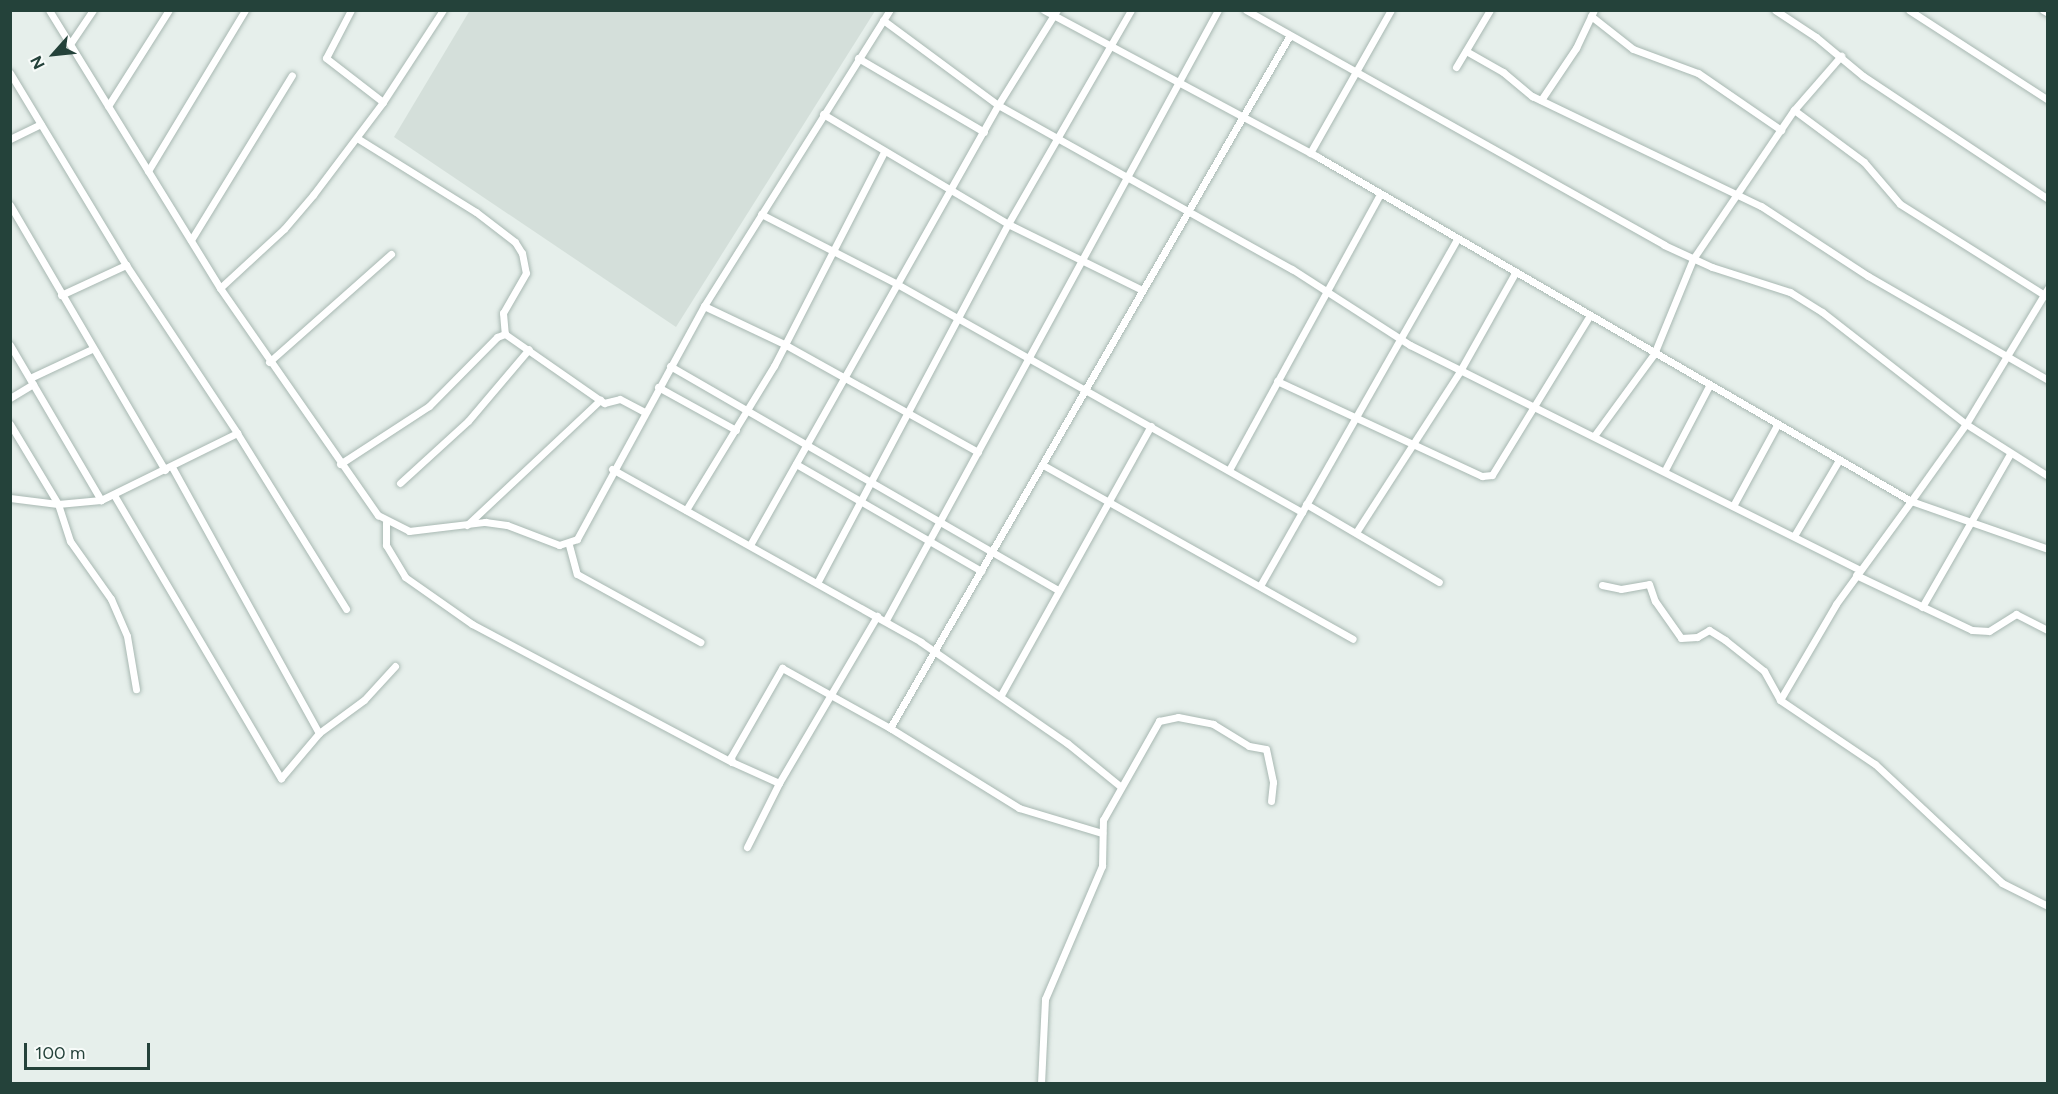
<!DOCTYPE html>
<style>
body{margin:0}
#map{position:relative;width:2058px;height:1094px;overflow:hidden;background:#e6efeb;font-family:Figtree,sans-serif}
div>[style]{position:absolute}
.built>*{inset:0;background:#d4dfda}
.roads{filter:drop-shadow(0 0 2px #a8b8b2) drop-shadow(0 0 2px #a8b8b2)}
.street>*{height:7px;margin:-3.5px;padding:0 3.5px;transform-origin:3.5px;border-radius:3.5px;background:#fff}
span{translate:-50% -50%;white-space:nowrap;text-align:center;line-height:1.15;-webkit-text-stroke:5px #f7fbf9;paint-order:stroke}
.frame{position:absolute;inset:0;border:12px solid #24423a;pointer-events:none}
.north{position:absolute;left:24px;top:24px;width:60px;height:60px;-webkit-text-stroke:4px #f7fbf9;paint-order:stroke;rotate:243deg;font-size:16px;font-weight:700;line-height:24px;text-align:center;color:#24423a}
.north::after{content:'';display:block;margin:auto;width:21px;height:27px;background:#24423a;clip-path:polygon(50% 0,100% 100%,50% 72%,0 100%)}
.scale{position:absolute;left:24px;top:1043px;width:126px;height:27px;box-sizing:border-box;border:3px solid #24423a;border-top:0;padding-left:8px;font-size:18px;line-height:21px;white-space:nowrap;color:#24423a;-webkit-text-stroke:4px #f7fbf9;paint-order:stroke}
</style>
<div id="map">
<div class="built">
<div style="clip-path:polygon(470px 10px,875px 10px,875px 11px,676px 327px,394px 137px)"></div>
</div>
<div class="roads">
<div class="street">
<div style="left:49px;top:10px;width:326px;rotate:58.4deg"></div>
<div style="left:220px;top:288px;width:277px;rotate:55.2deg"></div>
<div style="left:378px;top:515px;width:35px;rotate:27deg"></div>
<div style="left:409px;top:531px;width:77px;rotate:-6.8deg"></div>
<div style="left:485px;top:522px;width:22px;rotate:8deg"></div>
<div style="left:507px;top:525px;width:56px;rotate:21deg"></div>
<div style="left:559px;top:545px;width:19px;rotate:-18deg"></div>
<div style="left:577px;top:539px;width:265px;rotate:-61.4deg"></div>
<div style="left:704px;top:306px;width:350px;rotate:-57.9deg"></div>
<div style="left:351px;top:10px;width:54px;rotate:117.5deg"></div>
<div style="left:326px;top:58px;width:72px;rotate:37.7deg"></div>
<div style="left:1044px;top:10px;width:311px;rotate:28.2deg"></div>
<div style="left:1318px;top:157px;width:686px;rotate:30.12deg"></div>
<div style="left:1911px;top:501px;width:95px;rotate:-54.5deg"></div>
<div style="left:1966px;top:424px;width:159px;rotate:-58.9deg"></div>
<div style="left:1246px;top:10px;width:480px;rotate:29.3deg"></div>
<div style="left:1664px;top:245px;width:53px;rotate:24.6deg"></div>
<div style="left:1712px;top:267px;width:82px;rotate:17.8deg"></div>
<div style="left:1790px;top:292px;width:38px;rotate:32deg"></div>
<div style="left:1822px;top:312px;width:182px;rotate:37.9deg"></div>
<div style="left:1966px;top:424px;width:97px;rotate:32.4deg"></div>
<div style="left:1775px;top:10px;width:49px;rotate:33.4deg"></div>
<div style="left:1816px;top:37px;width:61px;rotate:39.7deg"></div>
<div style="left:1863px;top:76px;width:222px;rotate:33.6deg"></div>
<div style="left:1909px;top:10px;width:166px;rotate:32.9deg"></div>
<div style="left:2043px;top:10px;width:6px;rotate:31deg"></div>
<div style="left:1591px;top:16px;width:53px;rotate:38.2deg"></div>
<div style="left:1633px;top:49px;width:69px;rotate:20.3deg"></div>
<div style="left:1698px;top:73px;width:101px;rotate:34.5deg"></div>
<div style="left:883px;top:20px;width:143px;rotate:36.5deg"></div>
<div style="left:998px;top:105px;width:337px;rotate:29.2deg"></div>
<div style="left:1292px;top:269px;width:140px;rotate:32.8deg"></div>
<div style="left:1410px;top:345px;width:503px;rotate:26.57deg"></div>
<div style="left:70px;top:44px;width:41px;rotate:-55.9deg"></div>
<div style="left:1466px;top:51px;width:43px;rotate:29.6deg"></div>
<div style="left:1503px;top:72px;width:38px;rotate:40deg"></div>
<div style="left:1532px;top:96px;width:254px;rotate:25.7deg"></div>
<div style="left:1761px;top:206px;width:128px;rotate:33.2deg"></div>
<div style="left:1868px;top:276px;width:208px;rotate:30deg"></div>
<div style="left:858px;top:58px;width:146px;rotate:30.4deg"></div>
<div style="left:1456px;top:67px;width:66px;rotate:-59.2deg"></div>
<div style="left:10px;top:73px;width:224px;rotate:58.9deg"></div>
<div style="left:126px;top:265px;width:201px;rotate:56.5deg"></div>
<div style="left:237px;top:433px;width:207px;rotate:58.2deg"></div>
<div style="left:1541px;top:100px;width:63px;rotate:-56.1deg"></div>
<div style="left:1576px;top:48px;width:42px;rotate:-64.7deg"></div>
<div style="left:108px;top:106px;width:114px;rotate:-57.6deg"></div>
<div style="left:1794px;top:110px;width:87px;rotate:36.6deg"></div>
<div style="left:1864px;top:162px;width:55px;rotate:49.4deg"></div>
<div style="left:1900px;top:204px;width:173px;rotate:32.2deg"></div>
<div style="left:823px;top:114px;width:215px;rotate:30.7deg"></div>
<div style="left:1008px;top:224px;width:147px;rotate:26.2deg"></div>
<div style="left:357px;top:138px;width:140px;rotate:31.9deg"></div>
<div style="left:476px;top:212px;width:49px;rotate:37.6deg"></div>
<div style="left:515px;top:242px;width:13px;rotate:58deg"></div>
<div style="left:522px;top:253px;width:20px;rotate:79deg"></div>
<div style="left:526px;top:273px;width:46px;rotate:119.9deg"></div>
<div style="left:503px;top:313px;width:21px;rotate:85deg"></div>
<div style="left:505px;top:334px;width:121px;rotate:34.9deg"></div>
<div style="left:604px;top:403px;width:16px;rotate:-14deg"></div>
<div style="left:620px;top:399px;width:27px;rotate:28deg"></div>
<div style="left:10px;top:139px;width:34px;rotate:-26deg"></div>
<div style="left:1310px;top:153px;width:164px;rotate:-60.5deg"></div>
<div style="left:148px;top:171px;width:188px;rotate:-58.9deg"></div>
<div style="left:10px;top:205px;width:307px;rotate:59.7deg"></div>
<div style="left:761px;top:214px;width:153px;rotate:27.2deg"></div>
<div style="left:897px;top:284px;width:465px;rotate:29.4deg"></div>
<div style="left:191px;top:240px;width:193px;rotate:-58.5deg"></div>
<div style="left:220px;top:288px;width:87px;rotate:-42.7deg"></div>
<div style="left:284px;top:229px;width:45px;rotate:-49.5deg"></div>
<div style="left:313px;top:195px;width:116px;rotate:-53deg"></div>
<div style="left:383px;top:102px;width:110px;rotate:-56.9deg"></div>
<div style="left:61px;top:295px;width:72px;rotate:-24.8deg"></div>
<div style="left:704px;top:306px;width:89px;rotate:25.4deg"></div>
<div style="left:784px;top:344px;width:222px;rotate:29.1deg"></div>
<div style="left:10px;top:345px;width:180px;rotate:59.6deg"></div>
<div style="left:269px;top:362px;width:163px;rotate:-41.5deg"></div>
<div style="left:670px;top:366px;width:446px;rotate:30deg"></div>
<div style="left:30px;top:378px;width:68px;rotate:-25.1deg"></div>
<div style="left:1277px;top:381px;width:226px;rotate:24.9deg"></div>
<div style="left:1482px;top:476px;width:10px;rotate:-6deg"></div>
<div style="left:1492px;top:475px;width:185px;rotate:-58.5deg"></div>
<div style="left:658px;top:387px;width:89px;rotate:28.9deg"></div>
<div style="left:10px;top:398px;width:27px;rotate:-31deg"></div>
<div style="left:10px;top:424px;width:93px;rotate:59deg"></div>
<div style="left:58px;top:504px;width:39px;rotate:72deg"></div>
<div style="left:70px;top:541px;width:71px;rotate:54.7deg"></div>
<div style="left:111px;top:599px;width:40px;rotate:66.6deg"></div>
<div style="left:127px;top:636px;width:54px;rotate:80.4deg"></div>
<div style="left:1594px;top:436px;width:102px;rotate:-53.8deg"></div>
<div style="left:1654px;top:354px;width:103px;rotate:-67.7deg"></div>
<div style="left:1693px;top:259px;width:180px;rotate:-55.9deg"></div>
<div style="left:1794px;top:110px;width:72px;rotate:-49deg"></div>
<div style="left:340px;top:464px;width:106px;rotate:-33.1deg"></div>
<div style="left:429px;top:406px;width:97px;rotate:-45.4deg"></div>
<div style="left:497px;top:337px;width:9px;rotate:-21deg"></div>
<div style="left:796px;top:464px;width:214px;rotate:30deg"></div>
<div style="left:1043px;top:465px;width:355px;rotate:29.3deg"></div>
<div style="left:172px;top:467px;width:304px;rotate:61.1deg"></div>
<div style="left:612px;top:469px;width:354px;rotate:29.2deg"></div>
<div style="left:921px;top:642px;width:178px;rotate:34.7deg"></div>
<div style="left:1067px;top:743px;width:68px;rotate:39.1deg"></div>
<div style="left:1229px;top:470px;width:315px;rotate:-61.3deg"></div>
<div style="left:1665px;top:470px;width:95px;rotate:-62.4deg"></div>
<div style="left:400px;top:483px;width:92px;rotate:-42.4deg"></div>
<div style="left:468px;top:421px;width:94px;rotate:-49.7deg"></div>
<div style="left:114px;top:495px;width:329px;rotate:59.5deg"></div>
<div style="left:281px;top:778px;width:59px;rotate:-49.8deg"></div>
<div style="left:319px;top:733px;width:56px;rotate:-36.3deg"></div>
<div style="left:364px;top:700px;width:46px;rotate:-47.6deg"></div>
<div style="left:10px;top:498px;width:48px;rotate:7.1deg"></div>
<div style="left:58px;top:504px;width:43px;rotate:-5.3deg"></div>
<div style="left:101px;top:500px;width:152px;rotate:-26.2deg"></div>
<div style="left:1306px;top:504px;width:154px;rotate:30.4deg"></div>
<div style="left:1733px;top:506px;width:92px;rotate:-61.5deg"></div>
<div style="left:686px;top:510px;width:169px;rotate:-58.6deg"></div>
<div style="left:774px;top:366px;width:241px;rotate:-62.8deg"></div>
<div style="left:386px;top:522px;width:23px;rotate:90deg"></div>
<div style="left:386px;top:545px;width:37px;rotate:59deg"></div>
<div style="left:405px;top:577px;width:82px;rotate:35deg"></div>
<div style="left:472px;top:624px;width:294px;rotate:28deg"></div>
<div style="left:467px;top:525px;width:183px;rotate:-43.2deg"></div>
<div style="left:1357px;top:531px;width:190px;rotate:-57.2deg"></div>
<div style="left:1460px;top:371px;width:112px;rotate:-60.7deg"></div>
<div style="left:1794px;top:536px;width:88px;rotate:-59.4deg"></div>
<div style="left:569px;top:545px;width:30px;rotate:75deg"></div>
<div style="left:577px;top:574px;width:141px;rotate:28.9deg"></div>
<div style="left:750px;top:545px;width:505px;rotate:-60.59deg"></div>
<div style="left:998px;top:105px;width:112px;rotate:-58.2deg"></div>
<div style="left:1856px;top:575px;width:128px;rotate:25.4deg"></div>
<div style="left:1972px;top:630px;width:17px;rotate:3deg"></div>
<div style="left:1989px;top:631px;width:32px;rotate:-32deg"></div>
<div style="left:2016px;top:614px;width:36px;rotate:27deg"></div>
<div style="left:817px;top:583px;width:407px;rotate:-62deg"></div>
<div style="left:1008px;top:224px;width:247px;rotate:-60.1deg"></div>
<div style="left:1602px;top:585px;width:19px;rotate:12deg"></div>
<div style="left:1621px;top:589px;width:28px;rotate:-10deg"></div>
<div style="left:1649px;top:584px;width:18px;rotate:71deg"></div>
<div style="left:1655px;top:601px;width:45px;rotate:54.9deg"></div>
<div style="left:1681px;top:638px;width:16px;rotate:-4deg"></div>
<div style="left:1697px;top:637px;width:14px;rotate:-30deg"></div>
<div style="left:1709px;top:630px;width:19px;rotate:32deg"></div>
<div style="left:1725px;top:640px;width:50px;rotate:38.5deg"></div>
<div style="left:1764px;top:671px;width:33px;rotate:61deg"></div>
<div style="left:1780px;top:700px;width:115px;rotate:34deg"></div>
<div style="left:1875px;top:764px;width:174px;rotate:43.1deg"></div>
<div style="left:2002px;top:883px;width:51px;rotate:26.6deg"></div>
<div style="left:1260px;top:586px;width:399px;rotate:-60.4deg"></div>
<div style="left:1922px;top:607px;width:177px;rotate:-60.1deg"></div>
<div style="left:886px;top:620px;width:694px;rotate:-61.44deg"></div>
<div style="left:1001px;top:695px;width:308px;rotate:-60.9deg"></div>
<div style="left:1780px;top:700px;width:111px;rotate:-59.7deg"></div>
<div style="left:1836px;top:604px;width:127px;rotate:-53.9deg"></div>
<div style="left:1911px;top:501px;width:145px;rotate:19.3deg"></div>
<div style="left:890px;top:728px;width:800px;rotate:-60.01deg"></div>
<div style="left:779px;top:783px;width:51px;rotate:-155.9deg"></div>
<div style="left:732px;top:762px;width:5px;rotate:-101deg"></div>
<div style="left:731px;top:757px;width:103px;rotate:-60.2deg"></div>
<div style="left:782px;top:668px;width:124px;rotate:29.1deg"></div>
<div style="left:890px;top:728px;width:152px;rotate:31.8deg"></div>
<div style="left:1019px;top:808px;width:87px;rotate:16.8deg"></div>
<div style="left:747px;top:847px;width:72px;rotate:-63.4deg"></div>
<div style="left:779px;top:783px;width:194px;rotate:-59.6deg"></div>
<div style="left:1041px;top:1084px;width:85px;rotate:-87.3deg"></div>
<div style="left:1045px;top:999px;width:145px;rotate:-66.8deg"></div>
<div style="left:1102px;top:866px;width:46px;rotate:-88.8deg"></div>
<div style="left:1103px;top:820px;width:114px;rotate:-60.5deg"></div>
<div style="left:1159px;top:721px;width:19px;rotate:-12deg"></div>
<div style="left:1178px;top:717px;width:36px;rotate:11deg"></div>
<div style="left:1213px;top:724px;width:42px;rotate:31.4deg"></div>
<div style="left:1249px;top:746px;width:17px;rotate:10deg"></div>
<div style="left:1266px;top:749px;width:34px;rotate:78deg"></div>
<div style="left:1273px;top:782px;width:19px;rotate:96deg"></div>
</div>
</div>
<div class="frame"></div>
<div class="north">N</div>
<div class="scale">100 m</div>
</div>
